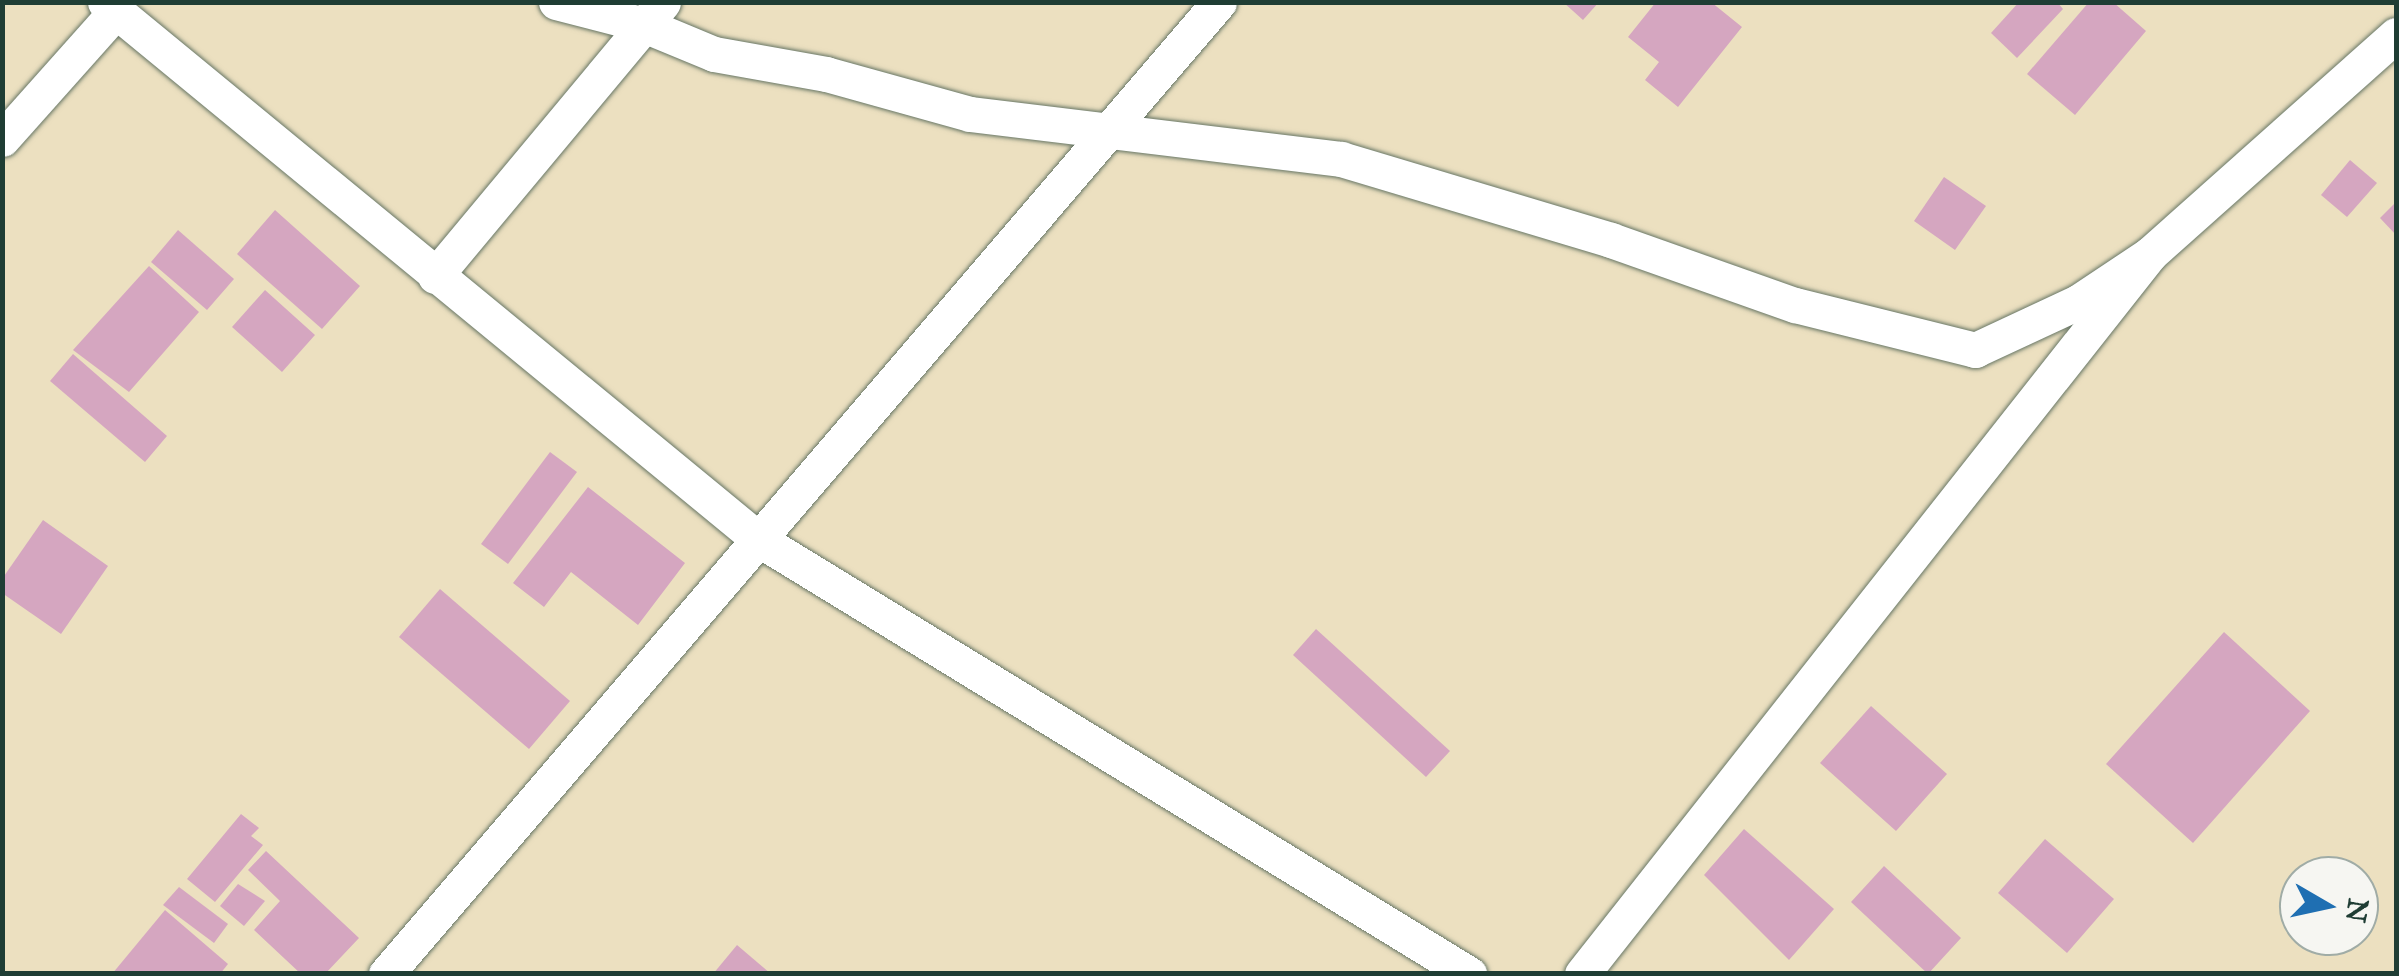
<!DOCTYPE html>
<style>
body{margin:0}
#map{position:relative;width:2399px;height:976px;overflow:hidden;background:#ece0c0;font-family:"IM FELL Great Primer",serif}
div>[style]{position:absolute}
.building>*{inset:0;background:#d5a6c0}
.roads{filter:drop-shadow(0 0 2px #677665) drop-shadow(0 0 2px #677665)}
.street>*{height:35px;margin:-17.5px;padding:0 17.5px;transform-origin:17.5px;border-radius:17.5px;background:#fff}
span{translate:-50% -50%;white-space:nowrap;text-align:center;line-height:1.15;-webkit-text-stroke:8px #f6f6f2;paint-order:stroke}
.frame{position:absolute;inset:0;border:5px solid #1f3d34;pointer-events:none}
.north{position:absolute;left:2279px;top:856px;width:100px;height:100px;box-sizing:border-box;background:#f6f6f2;border:2px solid #a0aca6;border-radius:50%;rotate:99deg;font-size:28px;font-weight:700;line-height:40px;text-align:center;color:#1f3d34}
.north::after{content:'';display:block;margin:auto;width:35px;height:45px;background:#1f6fb2;clip-path:polygon(50% 0,100% 100%,50% 72%,0 100%)}
</style>
<div id="map">
<div class="building">
<div style="clip-path:polygon(1563px 2px,1599px 2px,1583px 20px)"></div>
<div style="clip-path:polygon(1656px 2px,1711px 2px,1742px 27px,1678px 107px,1645px 80px,1659px 62px,1628px 37px)"></div>
<div style="clip-path:polygon(2019px 2px,2057px 2px,2063px 9px,2017px 58px,1991px 33px)"></div>
<div style="clip-path:polygon(2089px 2px,2113px 2px,2146px 31px,2075px 115px,2027px 74px)"></div>
<div style="clip-path:polygon(2350px 160px,2377px 183px,2347px 217px,2321px 195px)"></div>
<div style="clip-path:polygon(1944px 177px,1986px 206px,1955px 250px,1914px 221px)"></div>
<div style="clip-path:polygon(2396px 202px,2396px 235px,2380px 218px)"></div>
<div style="clip-path:polygon(275px 210px,360px 286px,322px 329px,237px 254px)"></div>
<div style="clip-path:polygon(178px 230px,234px 279px,207px 310px,151px 262px)"></div>
<div style="clip-path:polygon(149px 266px,199px 312px,129px 392px,73px 350px)"></div>
<div style="clip-path:polygon(265px 290px,315px 335px,282px 372px,232px 327px)"></div>
<div style="clip-path:polygon(73px 354px,167px 436px,145px 462px,50px 381px)"></div>
<div style="clip-path:polygon(550px 452px,577px 472px,508px 564px,481px 544px)"></div>
<div style="clip-path:polygon(588px 487px,685px 563px,638px 625px,571px 572px,544px 607px,513px 583px)"></div>
<div style="clip-path:polygon(43px 520px,108px 566px,61px 634px,2px 593px,2px 579px)"></div>
<div style="clip-path:polygon(440px 589px,570px 701px,529px 749px,399px 637px)"></div>
<div style="clip-path:polygon(1316px 629px,1450px 751px,1426px 777px,1293px 655px)"></div>
<div style="clip-path:polygon(2224px 632px,2310px 711px,2193px 843px,2106px 764px)"></div>
<div style="clip-path:polygon(1871px 706px,1947px 774px,1896px 831px,1820px 763px)"></div>
<div style="clip-path:polygon(241px 814px,259px 828px,251px 836px,263px 845px,215px 902px,187px 879px)"></div>
<div style="clip-path:polygon(1744px 829px,1834px 909px,1789px 960px,1704px 875px)"></div>
<div style="clip-path:polygon(2045px 839px,2114px 899px,2067px 953px,1998px 893px)"></div>
<div style="clip-path:polygon(266px 851px,359px 938px,325px 974px,301px 974px,254px 930px,280px 901px,248px 870px)"></div>
<div style="clip-path:polygon(1884px 866px,1961px 938px,1928px 974px,1851px 902px)"></div>
<div style="clip-path:polygon(238px 884px,265px 901px,244px 926px,220px 906px)"></div>
<div style="clip-path:polygon(179px 887px,228px 924px,214px 943px,163px 905px)"></div>
<div style="clip-path:polygon(165px 910px,228px 964px,220px 974px,112px 974px)"></div>
<div style="clip-path:polygon(737px 945px,771px 974px,713px 974px)"></div>
</div>
<div class="roads">
<div class="street">
<div style="left:105px;top:2px;width:845px;rotate:39.43deg"></div>
<div style="left:758px;top:539px;width:834px;rotate:31.46deg"></div>
<div style="left:556px;top:2px;width:91px;rotate:14.6deg"></div>
<div style="left:644px;top:25px;width:76px;rotate:22.5deg"></div>
<div style="left:714px;top:54px;width:114px;rotate:10.1deg"></div>
<div style="left:826px;top:74px;width:149px;rotate:15.5deg"></div>
<div style="left:970px;top:114px;width:374px;rotate:6.9deg"></div>
<div style="left:1341px;top:159px;width:282px;rotate:16.7deg"></div>
<div style="left:1611px;top:240px;width:195px;rotate:19.5deg"></div>
<div style="left:1795px;top:305px;width:186px;rotate:14deg"></div>
<div style="left:1975px;top:350px;width:114px;rotate:-25deg"></div>
<div style="left:2078px;top:302px;width:87px;rotate:-33.7deg"></div>
<div style="left:2px;top:139px;width:171px;rotate:-48.3deg"></div>
<div style="left:435px;top:276px;width:356px;rotate:-50.2deg"></div>
<div style="left:386px;top:974px;width:1280px;rotate:-49.4deg"></div>
<div style="left:1582px;top:974px;width:917px;rotate:-51.73deg"></div>
<div style="left:2150px;top:254px;width:329px;rotate:-41.7deg"></div>
</div>
</div>
<div class="frame"></div>
<div class="north">N</div>
</div>
